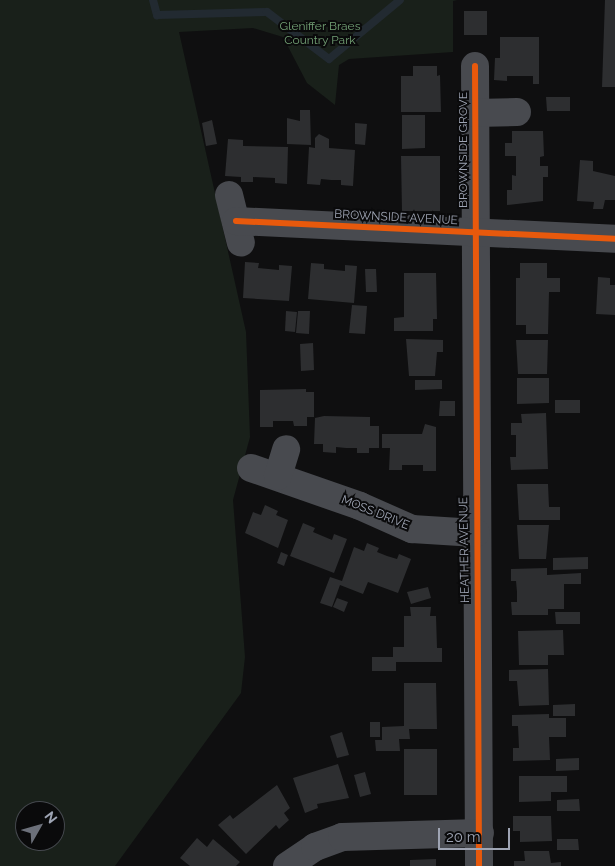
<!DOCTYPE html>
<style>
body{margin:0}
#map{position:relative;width:615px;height:866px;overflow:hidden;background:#0f0f10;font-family:Raleway,sans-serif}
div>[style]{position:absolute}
.green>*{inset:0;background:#19201a}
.stream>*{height:8px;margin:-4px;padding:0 4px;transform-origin:4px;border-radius:4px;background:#222a31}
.building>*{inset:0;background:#2d2e30}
.minor>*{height:28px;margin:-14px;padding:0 14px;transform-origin:14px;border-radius:14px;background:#484a4f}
.cycleway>*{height:6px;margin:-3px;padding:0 3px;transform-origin:3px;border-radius:3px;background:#e8590c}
span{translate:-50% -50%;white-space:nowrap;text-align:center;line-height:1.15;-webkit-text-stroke:4px #0a0a0b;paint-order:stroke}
.park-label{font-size:12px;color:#73a075}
.street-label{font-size:12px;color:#9ea4b3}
.north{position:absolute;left:15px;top:801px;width:50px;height:50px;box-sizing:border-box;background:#0a0a0b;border:1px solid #45484e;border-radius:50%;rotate:52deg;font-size:14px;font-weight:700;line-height:20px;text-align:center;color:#9ea4b3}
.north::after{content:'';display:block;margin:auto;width:18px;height:22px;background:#6c707a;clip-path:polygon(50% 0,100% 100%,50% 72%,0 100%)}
.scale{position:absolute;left:438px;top:828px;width:72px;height:22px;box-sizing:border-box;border:2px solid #9ea4b3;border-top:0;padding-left:6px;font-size:15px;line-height:18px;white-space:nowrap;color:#9ea4b3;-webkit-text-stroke:4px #0a0a0b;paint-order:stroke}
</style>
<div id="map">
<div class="green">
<div style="clip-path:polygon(evenodd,0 0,457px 0,453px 1px,453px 52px,349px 59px,339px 65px,335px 105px,307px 83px,283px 37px,253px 28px,179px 32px,246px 332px,250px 437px,233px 500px,245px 657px,241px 693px,115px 866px,0 866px,0 0,25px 811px,55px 811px,55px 841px,25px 841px,25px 811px)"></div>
</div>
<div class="stream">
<div style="left:153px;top:0;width:16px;rotate:75deg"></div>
<div style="left:157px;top:15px;width:110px;rotate:-1.6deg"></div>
<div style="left:267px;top:12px;width:78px;rotate:37.2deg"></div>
<div style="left:329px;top:59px;width:92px;rotate:-39.7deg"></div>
</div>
<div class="building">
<div style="clip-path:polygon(605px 0,615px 0,615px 87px,602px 87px)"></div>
<div style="clip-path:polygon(464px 11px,487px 11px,487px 35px,464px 35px)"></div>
<div style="clip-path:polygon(500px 37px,539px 37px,539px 84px,533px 84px,533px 76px,507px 76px,507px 81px,494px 80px,495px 58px,500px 58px)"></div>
<div style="clip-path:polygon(413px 66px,437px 66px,437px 76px,440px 75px,441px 112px,401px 112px,401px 76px,413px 76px)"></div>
<div style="clip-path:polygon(546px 97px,570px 97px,570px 111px,547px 111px)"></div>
<div style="clip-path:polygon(300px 110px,310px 110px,311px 145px,287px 144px,287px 118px,300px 121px)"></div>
<div style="clip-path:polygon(402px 115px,425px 115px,425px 148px,402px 149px)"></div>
<div style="clip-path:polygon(212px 120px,217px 144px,206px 146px,202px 123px)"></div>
<div style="clip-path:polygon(355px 123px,367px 124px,365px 145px,355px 144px)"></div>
<div style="clip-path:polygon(512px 131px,543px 131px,544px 156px,540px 157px,540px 166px,548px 166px,548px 177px,543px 177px,543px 201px,507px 205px,507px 190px,512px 190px,512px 175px,516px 176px,516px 156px,505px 156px,505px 143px,512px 143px)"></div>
<div style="clip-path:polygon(319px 134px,329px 139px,329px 148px,355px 150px,353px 186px,341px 185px,341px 180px,331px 180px,321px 179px,320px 185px,307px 184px,309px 147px,315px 148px,315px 138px)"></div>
<div style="clip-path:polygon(228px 139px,243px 140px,243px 146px,288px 147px,287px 184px,275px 183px,275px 178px,253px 177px,253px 182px,241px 182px,241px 177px,225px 176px)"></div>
<div style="clip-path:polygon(401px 156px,440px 156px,440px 211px,402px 211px)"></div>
<div style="clip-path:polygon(580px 160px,593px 161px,593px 171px,615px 176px,615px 200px,605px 200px,603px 209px,593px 209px,594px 202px,577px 201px)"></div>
<div style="clip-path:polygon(245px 262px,259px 263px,258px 268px,279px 270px,279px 265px,292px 266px,289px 301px,243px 298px)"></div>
<div style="clip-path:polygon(311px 263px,324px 264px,324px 269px,345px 271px,345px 265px,357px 266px,354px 303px,308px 299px)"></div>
<div style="clip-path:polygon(520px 263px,547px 263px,547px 278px,560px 278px,560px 292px,549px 292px,548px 334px,526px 334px,526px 325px,516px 325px,516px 278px,520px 278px)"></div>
<div style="clip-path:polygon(365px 269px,376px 269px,377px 292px,366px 292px)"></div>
<div style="clip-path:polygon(404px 273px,436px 273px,437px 319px,433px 319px,433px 331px,394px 331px,394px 318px,404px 317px)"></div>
<div style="clip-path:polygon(598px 277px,610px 278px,610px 285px,615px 285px,615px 315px,596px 314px)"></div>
<div style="clip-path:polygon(352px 305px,367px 306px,365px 334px,349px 333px)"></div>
<div style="clip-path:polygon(286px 311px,297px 312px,295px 332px,285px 331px)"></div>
<div style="clip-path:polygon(298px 311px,310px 311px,309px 334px,296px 333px)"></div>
<div style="clip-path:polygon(406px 339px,443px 340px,443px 352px,437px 352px,435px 376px,409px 376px)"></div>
<div style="clip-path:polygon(516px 340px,548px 340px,547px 374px,518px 374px)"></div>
<div style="clip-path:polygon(313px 343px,314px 370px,301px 371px,300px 344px)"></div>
<div style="clip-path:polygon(517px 378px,549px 378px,549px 403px,517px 404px)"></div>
<div style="clip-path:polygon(415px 380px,442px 380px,442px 389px,415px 390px)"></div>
<div style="clip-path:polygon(306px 389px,306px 392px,314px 392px,314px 417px,307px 417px,307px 426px,294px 426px,293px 421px,273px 421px,273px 427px,260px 427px,260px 390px)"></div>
<div style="clip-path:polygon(555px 400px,580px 400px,580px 413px,555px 413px)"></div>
<div style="clip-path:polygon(440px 401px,455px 401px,455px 416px,439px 416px)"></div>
<div style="clip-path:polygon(546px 413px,548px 469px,511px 470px,510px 457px,516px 457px,516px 435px,511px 435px,511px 423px,522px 423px,521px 414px)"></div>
<div style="clip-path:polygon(324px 416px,370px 417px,370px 426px,379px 426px,379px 448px,369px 448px,369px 453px,357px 453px,357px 448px,346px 448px,336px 447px,336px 453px,323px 452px,323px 444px,314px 444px,315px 418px)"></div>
<div style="clip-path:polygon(425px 424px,436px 427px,436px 471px,423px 471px,423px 465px,402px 465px,402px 470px,389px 470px,390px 448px,382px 448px,382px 434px,422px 434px)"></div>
<div style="clip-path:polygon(517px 484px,548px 484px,549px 507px,560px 507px,560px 520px,519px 520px)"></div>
<div style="clip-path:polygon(265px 505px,278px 511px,276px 515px,288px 520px,278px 548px,245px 533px,253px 512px,261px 515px)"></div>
<div style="clip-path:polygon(303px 523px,315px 528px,313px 532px,332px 540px,334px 534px,347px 539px,334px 573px,290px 556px)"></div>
<div style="clip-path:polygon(517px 525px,549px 525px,546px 559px,519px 559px)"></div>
<div style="clip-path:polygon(367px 543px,379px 548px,377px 552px,387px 556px,397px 559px,399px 554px,411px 559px,398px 593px,368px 582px,363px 594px,340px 585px,332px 607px,320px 603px,330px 577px,342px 581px,354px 547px,364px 551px)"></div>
<div style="clip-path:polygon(281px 552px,288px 555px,284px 566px,277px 563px)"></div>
<div style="clip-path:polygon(588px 557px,588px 569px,553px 570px,553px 558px)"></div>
<div style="clip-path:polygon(547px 568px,547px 575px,581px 573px,581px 584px,564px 584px,564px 609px,548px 609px,548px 615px,512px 615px,511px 602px,517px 602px,517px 592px,516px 581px,511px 581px,511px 569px)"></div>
<div style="clip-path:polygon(428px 587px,431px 598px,411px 604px,407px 592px)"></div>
<div style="clip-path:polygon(337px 598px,348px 602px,344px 612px,333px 607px)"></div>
<div style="clip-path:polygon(410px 607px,431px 607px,430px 616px,436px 616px,437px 648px,442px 648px,442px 662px,396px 662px,396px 671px,372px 671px,372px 657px,393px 657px,393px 647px,404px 647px,404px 616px,411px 616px)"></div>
<div style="clip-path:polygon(555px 612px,580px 612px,580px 624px,556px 624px)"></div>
<div style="clip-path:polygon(563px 630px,564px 655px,548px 655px,548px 665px,519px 665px,518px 631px)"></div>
<div style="clip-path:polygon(548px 669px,549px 705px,519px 706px,517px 681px,509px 681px,509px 670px)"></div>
<div style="clip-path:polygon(404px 683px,436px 683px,437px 729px,409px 729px,410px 739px,399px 739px,400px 751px,376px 751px,375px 740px,382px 740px,382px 727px,404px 726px)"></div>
<div style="clip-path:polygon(575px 704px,575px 716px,553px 716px,553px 705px)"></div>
<div style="clip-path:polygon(549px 714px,549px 718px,566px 718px,566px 737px,549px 737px,550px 760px,513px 761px,513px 748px,519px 748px,518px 726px,512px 726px,512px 715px)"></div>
<div style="clip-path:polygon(370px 722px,380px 722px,380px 737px,370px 737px)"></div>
<div style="clip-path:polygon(342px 732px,349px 755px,337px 758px,330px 736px)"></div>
<div style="clip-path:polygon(404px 749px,437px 749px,437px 795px,404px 795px)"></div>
<div style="clip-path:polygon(579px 758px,579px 770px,556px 771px,556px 759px)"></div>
<div style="clip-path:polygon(338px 764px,349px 798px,317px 804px,318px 808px,305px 813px,293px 778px)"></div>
<div style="clip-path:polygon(365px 772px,371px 794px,360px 797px,354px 775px)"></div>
<div style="clip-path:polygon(519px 776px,567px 776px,567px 792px,551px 792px,551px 801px,519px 802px)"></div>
<div style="clip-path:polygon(277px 785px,290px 808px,284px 813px,289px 820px,279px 829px,276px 825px,246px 854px,218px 825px,230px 815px,233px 819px)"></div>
<div style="clip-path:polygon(579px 799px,580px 811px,557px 811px,557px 800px)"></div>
<div style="clip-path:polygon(513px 816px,551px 816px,552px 841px,520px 842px,520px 831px,513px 831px)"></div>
<div style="clip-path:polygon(197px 838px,207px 847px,213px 839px,240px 862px,236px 866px,190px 866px,180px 858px)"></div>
<div style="clip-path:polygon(557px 839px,578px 839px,579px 850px,557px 850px)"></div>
<div style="clip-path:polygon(524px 851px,549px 851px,551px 863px,561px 862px,561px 866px,514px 866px,514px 861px,525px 861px)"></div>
<div style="clip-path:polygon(436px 859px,436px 866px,410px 866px,410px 860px)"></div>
</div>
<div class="minor">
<div style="left:475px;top:66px;width:800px;rotate:89.71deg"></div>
<div style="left:475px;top:113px;width:42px;rotate:-1.4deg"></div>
<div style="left:229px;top:195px;width:49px;rotate:76deg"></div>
<div style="left:236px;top:221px;width:379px;rotate:2.7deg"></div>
<div style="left:251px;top:468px;width:115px;rotate:19.2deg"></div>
<div style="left:360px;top:506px;width:57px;rotate:23.9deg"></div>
<div style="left:412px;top:529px;width:64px;rotate:3.6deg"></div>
<div style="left:278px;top:476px;width:28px;rotate:-73deg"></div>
<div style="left:287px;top:866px;width:34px;rotate:-34deg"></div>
<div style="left:315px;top:847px;width:29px;rotate:-20deg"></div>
<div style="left:342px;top:837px;width:138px;rotate:-1.7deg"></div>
</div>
<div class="cycleway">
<div style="left:475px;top:66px;width:800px;rotate:89.71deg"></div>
<div style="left:236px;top:221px;width:379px;rotate:2.7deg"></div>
</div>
<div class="park-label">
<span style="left:320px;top:34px">Gleniffer Braes<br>Country Park</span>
</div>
<div class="street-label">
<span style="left:464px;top:150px;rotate:-90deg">BROWNSIDE GROVE</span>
<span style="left:396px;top:218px;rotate:3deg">BROWNSIDE AVENUE</span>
<span style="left:375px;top:513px;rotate:22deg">MOSS DRIVE</span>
<span style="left:465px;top:550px;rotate:-91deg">HEATHER AVENUE</span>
</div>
<div class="north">N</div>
<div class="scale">20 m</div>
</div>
